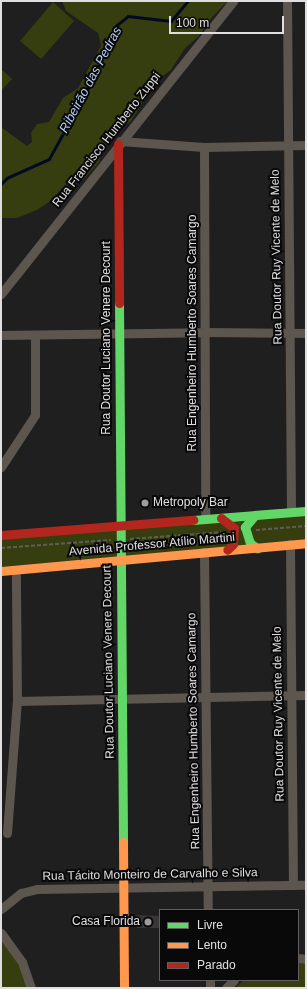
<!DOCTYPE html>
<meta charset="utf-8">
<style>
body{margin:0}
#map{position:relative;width:307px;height:989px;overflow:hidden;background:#201f20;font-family:Arial,sans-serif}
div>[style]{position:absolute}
.green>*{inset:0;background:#363d0e}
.stream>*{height:2.5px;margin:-1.25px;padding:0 1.25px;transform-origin:1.25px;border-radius:1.25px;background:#030923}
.building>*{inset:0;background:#393738}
.path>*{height:1.5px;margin-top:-0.75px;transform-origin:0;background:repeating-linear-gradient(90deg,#615c58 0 4px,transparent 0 6px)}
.street>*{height:9px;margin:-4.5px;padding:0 4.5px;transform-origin:4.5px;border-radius:4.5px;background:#5d564f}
.fast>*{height:9px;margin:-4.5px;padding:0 4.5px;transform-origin:4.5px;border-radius:4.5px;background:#63d668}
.slow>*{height:9px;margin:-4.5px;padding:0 4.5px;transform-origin:4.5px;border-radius:4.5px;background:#ff974d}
.jam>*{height:9px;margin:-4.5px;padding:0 4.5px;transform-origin:4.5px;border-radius:4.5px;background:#b3261e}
.dots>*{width:11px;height:11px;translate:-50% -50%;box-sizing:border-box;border:2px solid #0a090a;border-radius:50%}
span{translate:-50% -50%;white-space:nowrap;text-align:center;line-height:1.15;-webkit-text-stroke:4px #0a090a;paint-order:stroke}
.street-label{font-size:12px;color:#e0dee0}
.poi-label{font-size:12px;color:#e0dee0}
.left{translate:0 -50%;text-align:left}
.right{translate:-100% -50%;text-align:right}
.water-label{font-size:13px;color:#b3ccef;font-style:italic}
.frame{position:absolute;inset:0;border:2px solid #e0dee0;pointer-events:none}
.legend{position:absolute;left:159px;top:909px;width:140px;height:72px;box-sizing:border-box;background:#0a090a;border:1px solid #605e60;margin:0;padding:5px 7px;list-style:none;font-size:12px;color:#e0dee0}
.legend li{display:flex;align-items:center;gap:8px;height:20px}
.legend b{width:20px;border:1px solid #605e60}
.scale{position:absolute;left:169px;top:16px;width:115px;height:18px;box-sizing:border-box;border:2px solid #e0dee0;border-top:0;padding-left:5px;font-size:12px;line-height:14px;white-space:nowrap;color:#e0dee0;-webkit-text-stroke:3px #0a090a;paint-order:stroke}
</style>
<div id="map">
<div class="green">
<div style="clip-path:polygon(62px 1px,228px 1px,212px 17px,199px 36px,185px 48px,171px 70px,156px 81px,131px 121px,119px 129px,98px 153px,100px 161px,84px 179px,69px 181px,49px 202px,37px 210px,17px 218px,1px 218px,1px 127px,27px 146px,32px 142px,31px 133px,37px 124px,49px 122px,63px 98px,78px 88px,101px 46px,98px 33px,66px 11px)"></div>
<div style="clip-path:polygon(53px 2px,74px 21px,41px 59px,20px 41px)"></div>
<div style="clip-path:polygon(1px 69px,12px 79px,1px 91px)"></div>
<div style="clip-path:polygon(306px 513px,306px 540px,1px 567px,1px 536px)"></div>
<div style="clip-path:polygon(1px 941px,15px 954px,29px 988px,1px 988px)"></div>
<div style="clip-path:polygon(298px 963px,306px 964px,306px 988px,235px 988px,244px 980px,298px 980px)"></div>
</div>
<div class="stream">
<div style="left:1px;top:184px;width:8px;rotate:-45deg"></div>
<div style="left:7px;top:178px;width:46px;rotate:-24.3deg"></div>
<div style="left:49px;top:159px;width:81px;rotate:-61.2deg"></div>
<div style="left:88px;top:88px;width:69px;rotate:-65.3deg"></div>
<div style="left:117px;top:25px;width:14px;rotate:-39deg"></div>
<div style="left:128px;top:16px;width:43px;rotate:6.6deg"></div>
<div style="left:171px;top:21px;width:26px;rotate:-50deg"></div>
</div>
<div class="building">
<div style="clip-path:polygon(136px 915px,160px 916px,160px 928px,137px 928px)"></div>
</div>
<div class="path">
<div style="left:256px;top:530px;width:50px;rotate:-4.6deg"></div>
<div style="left:130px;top:539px;width:94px;rotate:-4.3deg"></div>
<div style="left:1px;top:548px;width:110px;rotate:-4.2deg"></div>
</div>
<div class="street">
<div style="left:287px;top:1px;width:511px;rotate:89.55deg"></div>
<div style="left:120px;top:141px;width:84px;rotate:4.1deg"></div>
<div style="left:204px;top:147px;width:102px;rotate:-1.1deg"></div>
<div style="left:204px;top:147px;width:372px;rotate:89.8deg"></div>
<div style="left:1px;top:294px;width:374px;rotate:-51.6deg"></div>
<div style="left:1px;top:335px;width:204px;rotate:-0.8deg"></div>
<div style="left:205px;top:332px;width:101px;rotate:0.6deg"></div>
<div style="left:1px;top:467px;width:62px;rotate:-56.8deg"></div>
<div style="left:35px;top:415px;width:79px;rotate:-90deg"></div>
<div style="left:290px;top:544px;width:341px;rotate:89.5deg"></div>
<div style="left:204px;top:552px;width:358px;rotate:89.4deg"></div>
<div style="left:17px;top:701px;width:289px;rotate:-1.2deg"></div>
<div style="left:7px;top:833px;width:132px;rotate:-85.7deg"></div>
<div style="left:17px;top:701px;width:125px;rotate:-90.5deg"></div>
<div style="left:1px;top:909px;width:26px;rotate:-39deg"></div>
<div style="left:21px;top:893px;width:16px;rotate:-14deg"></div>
<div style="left:37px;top:889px;width:269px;rotate:-0.9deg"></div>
<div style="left:1px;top:933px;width:36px;rotate:54deg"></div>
<div style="left:22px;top:962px;width:28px;rotate:71deg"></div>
<div style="left:298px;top:958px;width:8px;rotate:7deg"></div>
<div style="left:210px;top:980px;width:8px;rotate:90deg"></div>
<div style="left:226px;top:988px;width:11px;rotate:-45deg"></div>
</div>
<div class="fast">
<div style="left:119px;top:303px;width:539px;rotate:89.57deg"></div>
<div style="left:255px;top:515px;width:16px;rotate:130deg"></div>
<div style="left:245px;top:527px;width:17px;rotate:73deg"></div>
<div style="left:250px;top:543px;width:9px;rotate:36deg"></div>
<div style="left:193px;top:520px;width:113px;rotate:-4.6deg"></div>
</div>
<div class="slow">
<div style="left:1px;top:571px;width:306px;rotate:-5.2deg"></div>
<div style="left:123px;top:842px;width:146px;rotate:89.6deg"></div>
</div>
<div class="jam">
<div style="left:118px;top:144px;width:159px;rotate:89.6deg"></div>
<div style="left:221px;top:518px;width:16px;rotate:38deg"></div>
<div style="left:234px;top:528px;width:16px;rotate:94deg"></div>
<div style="left:233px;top:544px;width:8px;rotate:135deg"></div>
<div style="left:1px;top:535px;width:193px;rotate:-4.5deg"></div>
</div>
<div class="dots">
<div style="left:145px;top:503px;background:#9d9b9d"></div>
<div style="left:148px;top:922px;background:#9d9b9d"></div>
</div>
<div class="street-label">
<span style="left:107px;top:140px;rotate:-52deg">Rua Francisco Humberto Zuppi</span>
<span style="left:277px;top:257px;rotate:-91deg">Rua Doutor Ruy Vicente de Melo</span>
<span style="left:193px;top:333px;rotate:-90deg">Rua Engenheiro Humberto Soares Camargo</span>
<span style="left:107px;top:338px;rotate:-90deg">Rua Doutor Luciano Venere Decourt</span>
<span style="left:152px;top:545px;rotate:-5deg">Avenida Professor Atílio Martini</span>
<span style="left:109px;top:662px;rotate:-91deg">Rua Doutor Luciano Venere Decourt</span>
<span style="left:279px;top:714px;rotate:-91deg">Rua Doutor Ruy Vicente de Melo</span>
<span style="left:194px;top:731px;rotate:-91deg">Rua Engenheiro Humberto Soares Camargo</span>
<span style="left:150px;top:875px;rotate:-1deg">Rua Tácito Monteiro de Carvalho e Silva</span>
</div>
<div class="poi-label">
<span class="left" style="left:153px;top:503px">Metropoly Bar</span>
<span class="right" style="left:140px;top:922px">Casa Florida</span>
</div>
<div class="water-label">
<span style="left:91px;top:80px;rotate:-62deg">Ribeirão das Pedras</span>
</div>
<div class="frame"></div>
<ul class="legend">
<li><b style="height:5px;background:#63d668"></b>Livre</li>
<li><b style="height:5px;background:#ff974d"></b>Lento</li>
<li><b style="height:5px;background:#b3261e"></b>Parado</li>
</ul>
<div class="scale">100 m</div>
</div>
